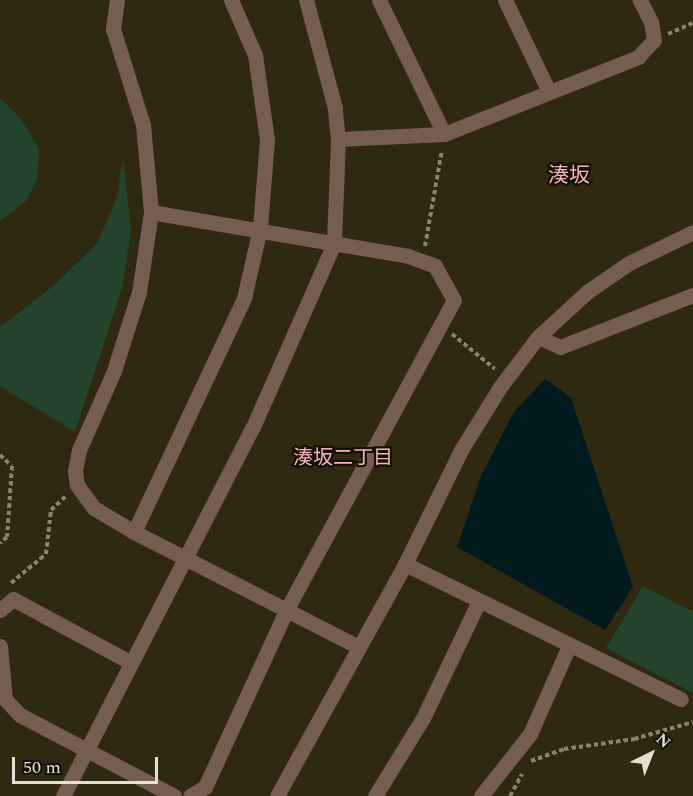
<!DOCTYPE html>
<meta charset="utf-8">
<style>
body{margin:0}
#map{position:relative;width:693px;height:796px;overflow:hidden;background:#2e2910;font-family:Spectral,"Noto Sans JP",serif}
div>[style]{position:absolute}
.green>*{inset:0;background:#23432c}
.water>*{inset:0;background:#02191e}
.path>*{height:4px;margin-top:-2px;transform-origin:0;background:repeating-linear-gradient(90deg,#87836f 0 4.5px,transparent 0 7.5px)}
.minor>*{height:15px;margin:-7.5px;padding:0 7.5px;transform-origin:7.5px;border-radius:7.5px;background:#755d52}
.tertiary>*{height:15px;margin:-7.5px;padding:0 7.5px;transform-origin:7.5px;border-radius:7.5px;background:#755d52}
span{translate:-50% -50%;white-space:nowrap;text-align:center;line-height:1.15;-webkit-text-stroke:4.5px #141207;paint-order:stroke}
.neighbourhood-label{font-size:20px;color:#f5b2bc}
.quarter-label{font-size:21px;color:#f5b2bc}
.north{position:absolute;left:621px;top:724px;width:60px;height:60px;-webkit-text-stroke:4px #141207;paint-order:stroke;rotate:43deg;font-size:16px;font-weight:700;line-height:24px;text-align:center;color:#e4e1d2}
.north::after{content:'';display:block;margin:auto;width:21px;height:27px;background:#e4e1d2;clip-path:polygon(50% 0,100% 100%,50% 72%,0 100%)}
.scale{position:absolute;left:12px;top:757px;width:146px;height:27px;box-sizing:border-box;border:3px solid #e4e1d2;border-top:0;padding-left:8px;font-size:18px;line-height:21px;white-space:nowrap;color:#e4e1d2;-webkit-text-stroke:4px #141207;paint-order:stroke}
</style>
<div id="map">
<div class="green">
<div style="clip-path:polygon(0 98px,22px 120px,39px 149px,37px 180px,26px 201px,0 221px)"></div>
<div style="clip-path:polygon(123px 157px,131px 230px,123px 285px,75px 432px,0 386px,0 327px,53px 286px,97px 244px,117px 197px)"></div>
<div style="clip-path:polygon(643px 586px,693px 612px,693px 693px,606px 648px)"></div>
</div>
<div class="water">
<div style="clip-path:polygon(545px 379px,571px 398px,633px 587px,605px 630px,457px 547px,481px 476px,514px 412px)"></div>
</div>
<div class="path">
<div style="left:668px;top:34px;width:27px;rotate:-24deg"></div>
<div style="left:425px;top:246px;width:97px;rotate:-80deg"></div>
<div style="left:452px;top:334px;width:55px;rotate:39.1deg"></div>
<div style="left:0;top:455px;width:16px;rotate:43deg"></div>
<div style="left:12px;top:466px;width:71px;rotate:94deg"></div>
<div style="left:7px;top:537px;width:9px;rotate:139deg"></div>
<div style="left:11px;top:583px;width:45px;rotate:-39.6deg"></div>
<div style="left:46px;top:554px;width:44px;rotate:-83.5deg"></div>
<div style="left:51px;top:510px;width:21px;rotate:-43deg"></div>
<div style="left:531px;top:761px;width:35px;rotate:-20deg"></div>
<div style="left:564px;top:749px;width:71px;rotate:-8.1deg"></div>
<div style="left:634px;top:739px;width:61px;rotate:-16.1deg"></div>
<div style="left:510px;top:796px;width:25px;rotate:-61deg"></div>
</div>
<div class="minor">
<div style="left:117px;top:0;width:29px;rotate:98deg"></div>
<div style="left:113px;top:29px;width:101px;rotate:72.6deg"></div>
<div style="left:143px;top:125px;width:87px;rotate:84.7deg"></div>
<div style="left:151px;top:212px;width:81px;rotate:98.5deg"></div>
<div style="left:139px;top:292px;width:83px;rotate:107.6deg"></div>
<div style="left:114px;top:371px;width:86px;rotate:113.9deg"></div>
<div style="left:79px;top:450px;width:21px;rotate:101deg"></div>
<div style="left:75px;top:471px;width:14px;rotate:82deg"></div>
<div style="left:77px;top:485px;width:29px;rotate:54deg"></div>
<div style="left:94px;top:508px;width:47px;rotate:31deg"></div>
<div style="left:134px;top:532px;width:250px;rotate:27.1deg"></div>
<div style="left:379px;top:0;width:149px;rotate:64.1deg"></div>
<div style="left:505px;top:0;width:102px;rotate:64.4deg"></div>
<div style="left:338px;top:139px;width:106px;rotate:-2.7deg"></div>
<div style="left:444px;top:134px;width:209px;rotate:-21.6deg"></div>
<div style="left:638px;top:57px;width:23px;rotate:-47deg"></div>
<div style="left:654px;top:40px;width:18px;rotate:-99deg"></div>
<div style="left:651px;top:22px;width:25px;rotate:-117deg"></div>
<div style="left:151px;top:212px;width:261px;rotate:9.7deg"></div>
<div style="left:408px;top:256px;width:29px;rotate:20deg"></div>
<div style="left:435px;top:266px;width:39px;rotate:61deg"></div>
<div style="left:454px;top:300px;width:353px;rotate:118.4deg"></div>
<div style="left:286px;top:611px;width:194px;rotate:114.7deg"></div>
<div style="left:205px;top:787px;width:17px;rotate:149deg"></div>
<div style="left:538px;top:337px;width:24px;rotate:24deg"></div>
<div style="left:560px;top:347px;width:143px;rotate:-21.4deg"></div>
<div style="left:134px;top:532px;width:259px;rotate:-64.8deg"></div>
<div style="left:244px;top:298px;width:72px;rotate:-77.1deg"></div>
<div style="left:260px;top:228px;width:88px;rotate:-85.5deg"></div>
<div style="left:267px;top:140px;width:86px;rotate:-98deg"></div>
<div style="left:255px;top:55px;width:60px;rotate:-113.6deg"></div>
<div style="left:405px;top:564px;width:307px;rotate:26.1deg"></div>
<div style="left:0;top:610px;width:17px;rotate:-40deg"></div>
<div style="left:13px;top:599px;width:133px;rotate:28.3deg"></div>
<div style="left:0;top:646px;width:53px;rotate:84.6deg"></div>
<div style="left:5px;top:699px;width:22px;rotate:47deg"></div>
<div style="left:20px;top:715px;width:174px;rotate:27.7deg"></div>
<div style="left:63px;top:796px;width:415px;rotate:-62.8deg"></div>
<div style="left:253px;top:427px;width:201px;rotate:-66.2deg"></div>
<div style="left:334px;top:243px;width:104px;rotate:-87.8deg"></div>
<div style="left:338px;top:139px;width:31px;rotate:-96deg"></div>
<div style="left:335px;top:108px;width:112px;rotate:-105deg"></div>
<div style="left:375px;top:796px;width:92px;rotate:-58.4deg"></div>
<div style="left:423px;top:718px;width:130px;rotate:-64.4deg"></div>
<div style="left:481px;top:796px;width:79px;rotate:-51.7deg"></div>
<div style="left:530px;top:734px;width:96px;rotate:-66.1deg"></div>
</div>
<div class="tertiary">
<div style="left:277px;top:796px;width:265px;rotate:-61.1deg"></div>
<div style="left:405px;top:564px;width:127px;rotate:-63.8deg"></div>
<div style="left:461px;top:450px;width:74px;rotate:-58.2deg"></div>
<div style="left:500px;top:387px;width:63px;rotate:-52.8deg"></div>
<div style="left:538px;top:337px;width:67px;rotate:-42.6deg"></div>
<div style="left:587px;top:292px;width:51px;rotate:-34.6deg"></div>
<div style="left:629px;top:263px;width:71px;rotate:-25.8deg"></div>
</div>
<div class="neighbourhood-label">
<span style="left:343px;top:458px">湊坂二丁目</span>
</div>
<div class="quarter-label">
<span style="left:569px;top:176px">湊坂</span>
</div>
<div class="north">N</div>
<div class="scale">50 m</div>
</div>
